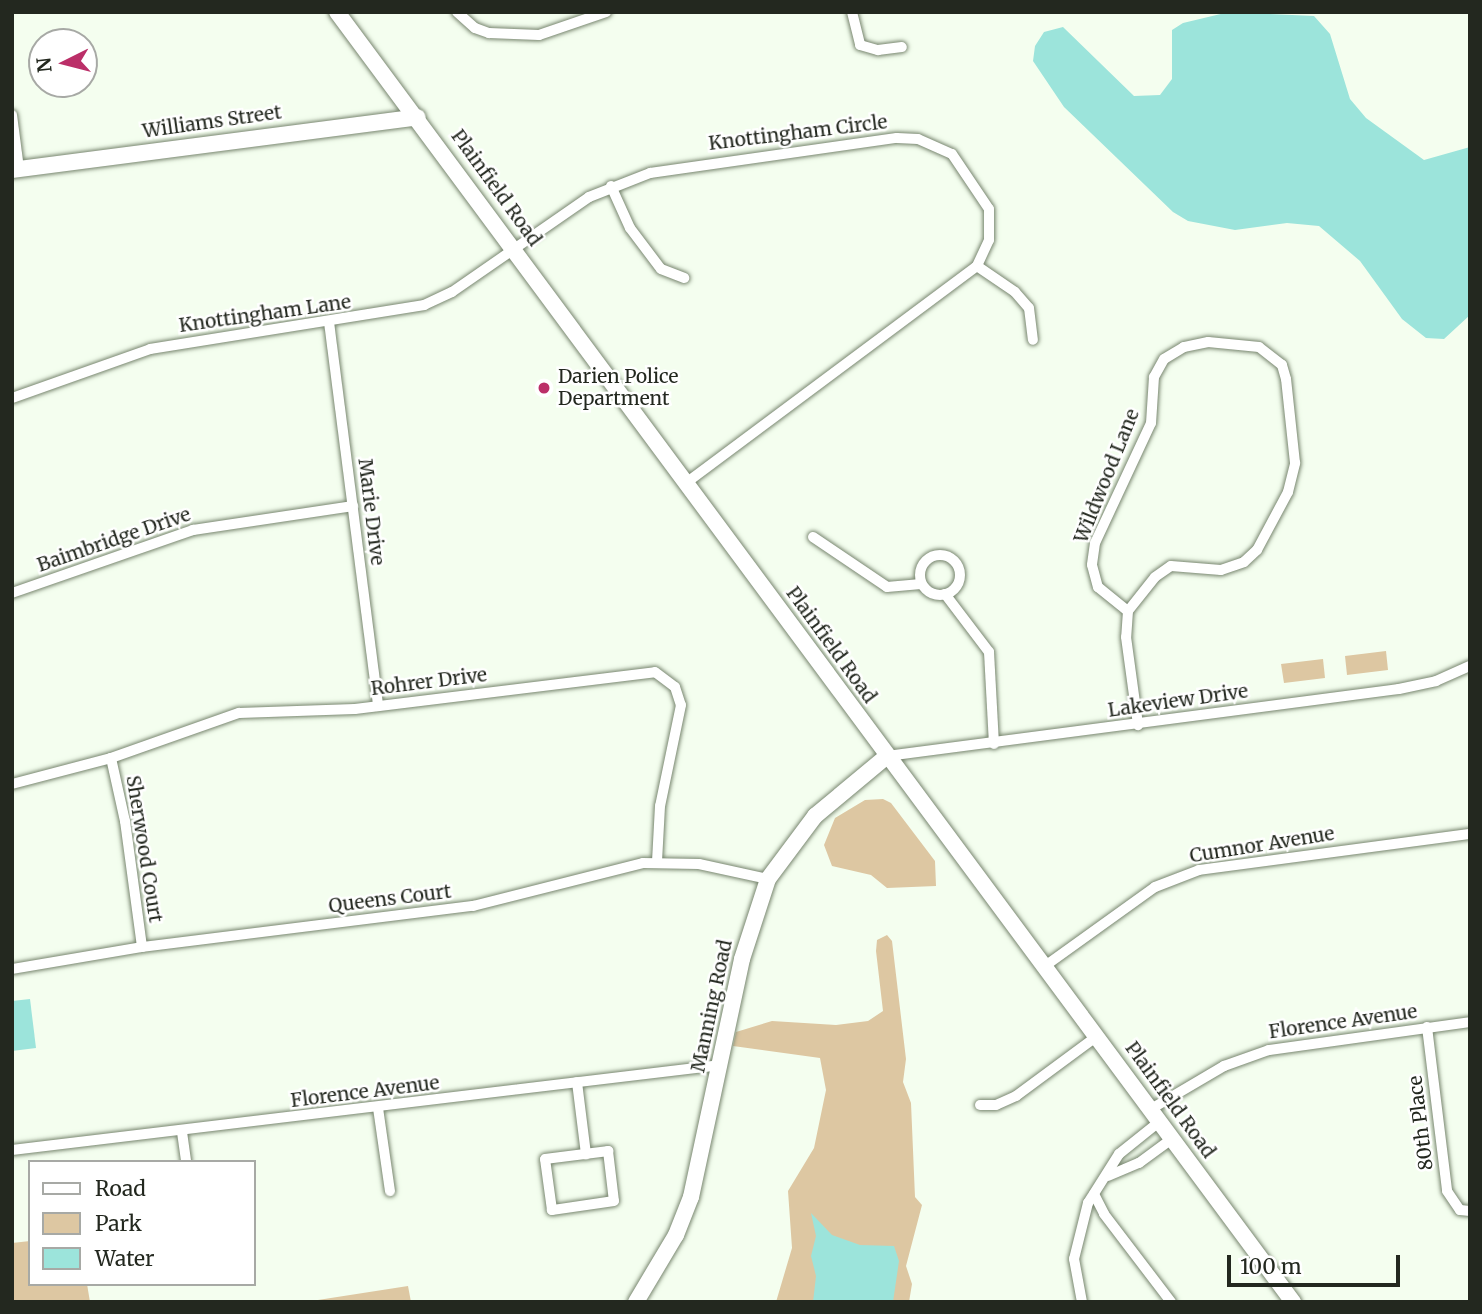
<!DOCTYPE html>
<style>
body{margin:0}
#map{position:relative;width:1482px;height:1314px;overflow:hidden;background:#f4feef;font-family:Merriweather,serif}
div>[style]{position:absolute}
.green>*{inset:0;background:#ddc7a2}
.water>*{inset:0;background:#9ce4db}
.roads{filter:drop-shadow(0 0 2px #78866f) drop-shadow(0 0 2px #78866f)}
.street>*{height:10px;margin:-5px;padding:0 5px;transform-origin:5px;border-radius:5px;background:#fff}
.street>.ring{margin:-5px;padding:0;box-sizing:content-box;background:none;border:10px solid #fff;border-radius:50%}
.secondary>*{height:16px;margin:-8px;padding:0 8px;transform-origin:8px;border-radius:8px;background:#fff}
.dots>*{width:19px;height:19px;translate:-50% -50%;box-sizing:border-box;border:4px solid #fff;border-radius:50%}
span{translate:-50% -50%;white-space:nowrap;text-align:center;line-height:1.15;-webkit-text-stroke:5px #fff;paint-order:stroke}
.street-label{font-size:19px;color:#23281f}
.poi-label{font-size:19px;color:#23281f}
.left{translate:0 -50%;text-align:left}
.frame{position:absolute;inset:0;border:14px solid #23281f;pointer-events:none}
.legend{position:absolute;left:28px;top:1160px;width:228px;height:126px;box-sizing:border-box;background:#fff;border:2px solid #a7a9a5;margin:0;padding:9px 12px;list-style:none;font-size:21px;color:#23281f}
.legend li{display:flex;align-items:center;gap:14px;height:35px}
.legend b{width:35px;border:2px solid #a7a9a5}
.north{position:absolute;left:28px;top:28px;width:70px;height:70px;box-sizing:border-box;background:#fff;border:2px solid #a7a9a5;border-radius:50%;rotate:264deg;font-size:19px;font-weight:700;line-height:28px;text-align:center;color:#23281f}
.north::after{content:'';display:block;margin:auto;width:24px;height:32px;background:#bb2f68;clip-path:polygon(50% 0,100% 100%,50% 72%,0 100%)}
.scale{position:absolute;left:1227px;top:1255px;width:173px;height:32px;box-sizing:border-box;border:4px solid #23281f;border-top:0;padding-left:9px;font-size:21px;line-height:24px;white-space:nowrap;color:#23281f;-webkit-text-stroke:5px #fff;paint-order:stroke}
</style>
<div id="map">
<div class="green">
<div style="clip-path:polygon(1386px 651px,1388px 670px,1347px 675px,1345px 656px)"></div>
<div style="clip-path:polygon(1323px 659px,1325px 678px,1284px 683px,1281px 664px)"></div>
<div style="clip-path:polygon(883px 799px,891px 803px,935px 861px,936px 886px,887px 888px,871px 875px,832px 866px,824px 845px,835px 818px,865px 800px)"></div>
<div style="clip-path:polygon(887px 935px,892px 941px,906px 1059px,903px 1082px,911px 1103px,915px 1197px,922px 1205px,906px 1266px,912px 1284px,909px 1302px,776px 1302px,792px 1248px,788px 1191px,814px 1148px,826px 1090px,820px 1058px,733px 1046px,736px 1032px,772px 1021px,836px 1025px,868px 1021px,883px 1011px,876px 951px,877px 940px)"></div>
<div style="clip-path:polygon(30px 1241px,30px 1284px,87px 1284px,90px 1302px,12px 1302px,12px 1243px)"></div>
<div style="clip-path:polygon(408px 1286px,411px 1302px,305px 1302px)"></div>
</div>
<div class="water">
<div style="clip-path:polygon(1229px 12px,1314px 16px,1330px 34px,1350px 99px,1366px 118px,1424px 160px,1470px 147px,1470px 315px,1444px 339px,1426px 338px,1402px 319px,1360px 261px,1319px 226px,1287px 223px,1235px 230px,1188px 221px,1173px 212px,1064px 107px,1033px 61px,1035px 46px,1044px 32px,1063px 27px,1134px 96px,1160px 95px,1172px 79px,1172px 30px,1183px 23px)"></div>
<div style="clip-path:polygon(30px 999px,36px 1048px,12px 1051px,12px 1001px)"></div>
<div style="clip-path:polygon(811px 1213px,832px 1235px,860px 1245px,894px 1246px,899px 1261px,893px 1302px,813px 1302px,816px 1276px,811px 1256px,816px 1236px)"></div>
</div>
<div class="roads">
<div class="street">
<div style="left:457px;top:12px;width:24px;rotate:42deg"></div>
<div style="left:475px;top:28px;width:15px;rotate:20deg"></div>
<div style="left:489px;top:33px;width:50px;rotate:2.3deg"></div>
<div style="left:539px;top:35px;width:71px;rotate:-18.9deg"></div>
<div style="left:852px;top:12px;width:34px;rotate:76deg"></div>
<div style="left:860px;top:45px;width:19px;rotate:16deg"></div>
<div style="left:878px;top:50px;width:24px;rotate:-7deg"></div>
<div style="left:12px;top:115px;width:54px;rotate:82.6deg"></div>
<div style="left:611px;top:186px;width:46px;rotate:65.7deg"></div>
<div style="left:630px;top:228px;width:51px;rotate:52.9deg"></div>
<div style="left:661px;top:269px;width:25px;rotate:21deg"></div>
<div style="left:977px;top:266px;width:46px;rotate:34.4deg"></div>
<div style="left:1015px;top:292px;width:21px;rotate:49deg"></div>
<div style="left:1029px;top:308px;width:32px;rotate:83deg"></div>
<div style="left:329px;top:322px;width:387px;rotate:82.7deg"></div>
<div style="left:12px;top:398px;width:146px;rotate:-19.5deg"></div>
<div style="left:150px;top:349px;width:278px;rotate:-9.1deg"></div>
<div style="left:424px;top:305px;width:31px;rotate:-25deg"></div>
<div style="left:452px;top:292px;width:167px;rotate:-34.7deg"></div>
<div style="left:589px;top:197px;width:66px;rotate:-21.5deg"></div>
<div style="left:650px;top:173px;width:249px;rotate:-8.1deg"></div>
<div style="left:897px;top:138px;width:21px;rotate:3deg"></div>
<div style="left:918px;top:139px;width:37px;rotate:24deg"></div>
<div style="left:952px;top:154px;width:66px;rotate:56.1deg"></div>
<div style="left:989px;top:209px;width:31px;rotate:90deg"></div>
<div style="left:989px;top:240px;width:29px;rotate:115deg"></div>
<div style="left:977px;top:266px;width:363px;rotate:143.3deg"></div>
<div style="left:813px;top:537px;width:89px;rotate:34deg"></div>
<div style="left:887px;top:587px;width:34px;rotate:-5deg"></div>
<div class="ring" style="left:920px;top:555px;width:30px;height:30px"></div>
<div style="left:12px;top:593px;width:192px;rotate:-19.2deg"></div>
<div style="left:193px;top:530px;width:162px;rotate:-8.5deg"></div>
<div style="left:945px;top:594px;width:73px;rotate:52.8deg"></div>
<div style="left:989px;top:652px;width:92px;rotate:86.9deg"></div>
<div style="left:1128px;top:611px;width:43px;rotate:-51.5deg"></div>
<div style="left:1155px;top:577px;width:19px;rotate:-35deg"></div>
<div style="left:1171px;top:566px;width:50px;rotate:4.6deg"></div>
<div style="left:1221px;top:570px;width:24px;rotate:-19deg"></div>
<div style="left:1244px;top:562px;width:18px;rotate:-43deg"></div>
<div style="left:1257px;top:550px;width:66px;rotate:-61.9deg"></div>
<div style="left:1288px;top:492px;width:30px;rotate:-76deg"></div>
<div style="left:1295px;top:463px;width:84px;rotate:-96.1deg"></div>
<div style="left:1286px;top:379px;width:15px;rotate:-106deg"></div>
<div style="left:1282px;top:365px;width:29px;rotate:-142deg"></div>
<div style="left:1259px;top:347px;width:51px;rotate:-174.4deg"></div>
<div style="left:1208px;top:342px;width:25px;rotate:168deg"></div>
<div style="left:1184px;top:347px;width:23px;rotate:149deg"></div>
<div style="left:1164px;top:359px;width:21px;rotate:119deg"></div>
<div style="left:1154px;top:377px;width:46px;rotate:93.7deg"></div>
<div style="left:1151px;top:423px;width:132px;rotate:115deg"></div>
<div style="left:1095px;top:543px;width:22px;rotate:98deg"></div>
<div style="left:1092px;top:565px;width:23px;rotate:75deg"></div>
<div style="left:1098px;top:587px;width:38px;rotate:39deg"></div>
<div style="left:1128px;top:611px;width:26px;rotate:94deg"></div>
<div style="left:1126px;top:637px;width:89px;rotate:82.2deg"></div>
<div style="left:887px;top:756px;width:516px;rotate:-7.46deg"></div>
<div style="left:1399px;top:689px;width:38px;rotate:-12deg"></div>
<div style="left:1436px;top:681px;width:37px;rotate:-24deg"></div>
<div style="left:111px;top:758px;width:65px;rotate:77.5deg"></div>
<div style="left:125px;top:821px;width:127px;rotate:82.3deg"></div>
<div style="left:12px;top:784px;width:102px;rotate:-14.7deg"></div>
<div style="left:111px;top:758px;width:136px;rotate:-19.4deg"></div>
<div style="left:239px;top:713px;width:116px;rotate:-2deg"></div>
<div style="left:355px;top:709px;width:302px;rotate:-7deg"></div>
<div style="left:655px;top:672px;width:25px;rotate:37deg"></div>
<div style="left:675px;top:687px;width:19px;rotate:72deg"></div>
<div style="left:681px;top:705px;width:103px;rotate:101.7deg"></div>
<div style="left:660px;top:806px;width:56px;rotate:93.1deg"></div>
<div style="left:1045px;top:966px;width:135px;rotate:-35.7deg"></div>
<div style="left:1155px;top:887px;width:47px;rotate:-21.1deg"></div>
<div style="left:1199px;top:870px;width:273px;rotate:-7.6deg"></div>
<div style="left:12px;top:969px;width:132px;rotate:-9.6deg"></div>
<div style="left:142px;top:947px;width:334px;rotate:-7.1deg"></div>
<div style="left:473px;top:906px;width:175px;rotate:-14.2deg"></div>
<div style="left:643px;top:863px;width:56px;rotate:1deg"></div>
<div style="left:699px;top:864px;width:71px;rotate:12.3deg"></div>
<div style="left:1427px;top:1027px;width:165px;rotate:83deg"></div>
<div style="left:1447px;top:1191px;width:23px;rotate:56deg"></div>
<div style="left:1460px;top:1210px;width:10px;rotate:6deg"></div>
<div style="left:577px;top:1082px;width:73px;rotate:82.9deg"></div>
<div style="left:980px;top:1105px;width:16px"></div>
<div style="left:996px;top:1105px;width:22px;rotate:-24deg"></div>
<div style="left:1016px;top:1096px;width:101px;rotate:-36.5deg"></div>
<div style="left:378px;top:1108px;width:84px;rotate:81.8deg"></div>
<div style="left:1151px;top:1109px;width:85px;rotate:-30.5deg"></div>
<div style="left:1224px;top:1066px;width:48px;rotate:-19.6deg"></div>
<div style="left:1269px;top:1050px;width:203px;rotate:-7.9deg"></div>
<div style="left:182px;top:1132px;width:30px;rotate:82deg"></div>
<div style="left:12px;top:1150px;width:714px;rotate:-6.84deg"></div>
<div style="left:608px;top:1151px;width:50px;rotate:83.2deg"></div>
<div style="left:614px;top:1201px;width:63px;rotate:171.7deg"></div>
<div style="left:552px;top:1210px;width:51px;rotate:-97.8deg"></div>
<div style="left:545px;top:1159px;width:64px;rotate:-7.2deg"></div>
<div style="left:1108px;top:1176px;width:34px;rotate:-23deg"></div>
<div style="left:1139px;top:1163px;width:42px;rotate:-36.3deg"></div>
<div style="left:1094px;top:1194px;width:22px;rotate:63deg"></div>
<div style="left:1104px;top:1214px;width:111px;rotate:52.7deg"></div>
<div style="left:1082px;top:1302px;width:44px;rotate:-100.5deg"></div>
<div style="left:1074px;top:1259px;width:58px;rotate:-76deg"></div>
<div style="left:1088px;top:1203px;width:58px;rotate:-57.7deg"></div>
<div style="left:1119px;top:1154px;width:53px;rotate:-38.8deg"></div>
</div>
<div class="secondary">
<div style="left:337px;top:12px;width:1606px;rotate:53.46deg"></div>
<div style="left:12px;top:170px;width:409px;rotate:-7.4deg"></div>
<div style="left:636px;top:1302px;width:78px;rotate:-59.2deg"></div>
<div style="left:676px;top:1235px;width:41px;rotate:-68.5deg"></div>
<div style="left:691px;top:1197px;width:243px;rotate:-77.9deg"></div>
<div style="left:742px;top:959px;width:84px;rotate:-72deg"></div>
<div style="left:768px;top:879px;width:79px;rotate:-53.3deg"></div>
<div style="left:815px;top:816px;width:94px;rotate:-39.8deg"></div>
</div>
</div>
<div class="dots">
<div style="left:544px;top:388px;background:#bb2f68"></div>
</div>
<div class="street-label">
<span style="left:212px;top:122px;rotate:-8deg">Williams Street</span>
<span style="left:798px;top:133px;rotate:-7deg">Knottingham Circle</span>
<span style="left:496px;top:188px;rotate:54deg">Plainfield Road</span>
<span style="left:265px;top:314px;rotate:-8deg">Knottingham Lane</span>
<span style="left:1107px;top:476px;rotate:-68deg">Wildwood Lane</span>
<span style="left:371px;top:512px;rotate:83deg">Marie Drive</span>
<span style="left:114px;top:540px;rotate:-19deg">Baimbridge Drive</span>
<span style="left:831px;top:645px;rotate:54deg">Plainfield Road</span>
<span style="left:429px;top:682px;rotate:-7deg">Rohrer Drive</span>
<span style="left:1178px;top:701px;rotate:-8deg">Lakeview Drive</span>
<span style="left:1262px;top:845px;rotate:-9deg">Cumnor Avenue</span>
<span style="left:144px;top:849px;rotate:81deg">Sherwood Court</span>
<span style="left:390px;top:899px;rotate:-7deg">Queens Court</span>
<span style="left:712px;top:1006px;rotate:-78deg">Manning Road</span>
<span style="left:1343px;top:1022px;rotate:-8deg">Florence Avenue</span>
<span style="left:365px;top:1092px;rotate:-7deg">Florence Avenue</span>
<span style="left:1170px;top:1100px;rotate:54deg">Plainfield Road</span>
<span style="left:1421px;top:1123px;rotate:-97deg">80th Place</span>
</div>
<div class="poi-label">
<span class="left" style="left:558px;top:388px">Darien Police<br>Department</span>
</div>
<div class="frame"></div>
<ul class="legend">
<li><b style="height:9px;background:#fff"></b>Road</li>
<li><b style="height:19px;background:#ddc7a2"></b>Park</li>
<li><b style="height:19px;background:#9ce4db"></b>Water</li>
</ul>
<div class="north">N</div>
<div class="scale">100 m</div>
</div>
